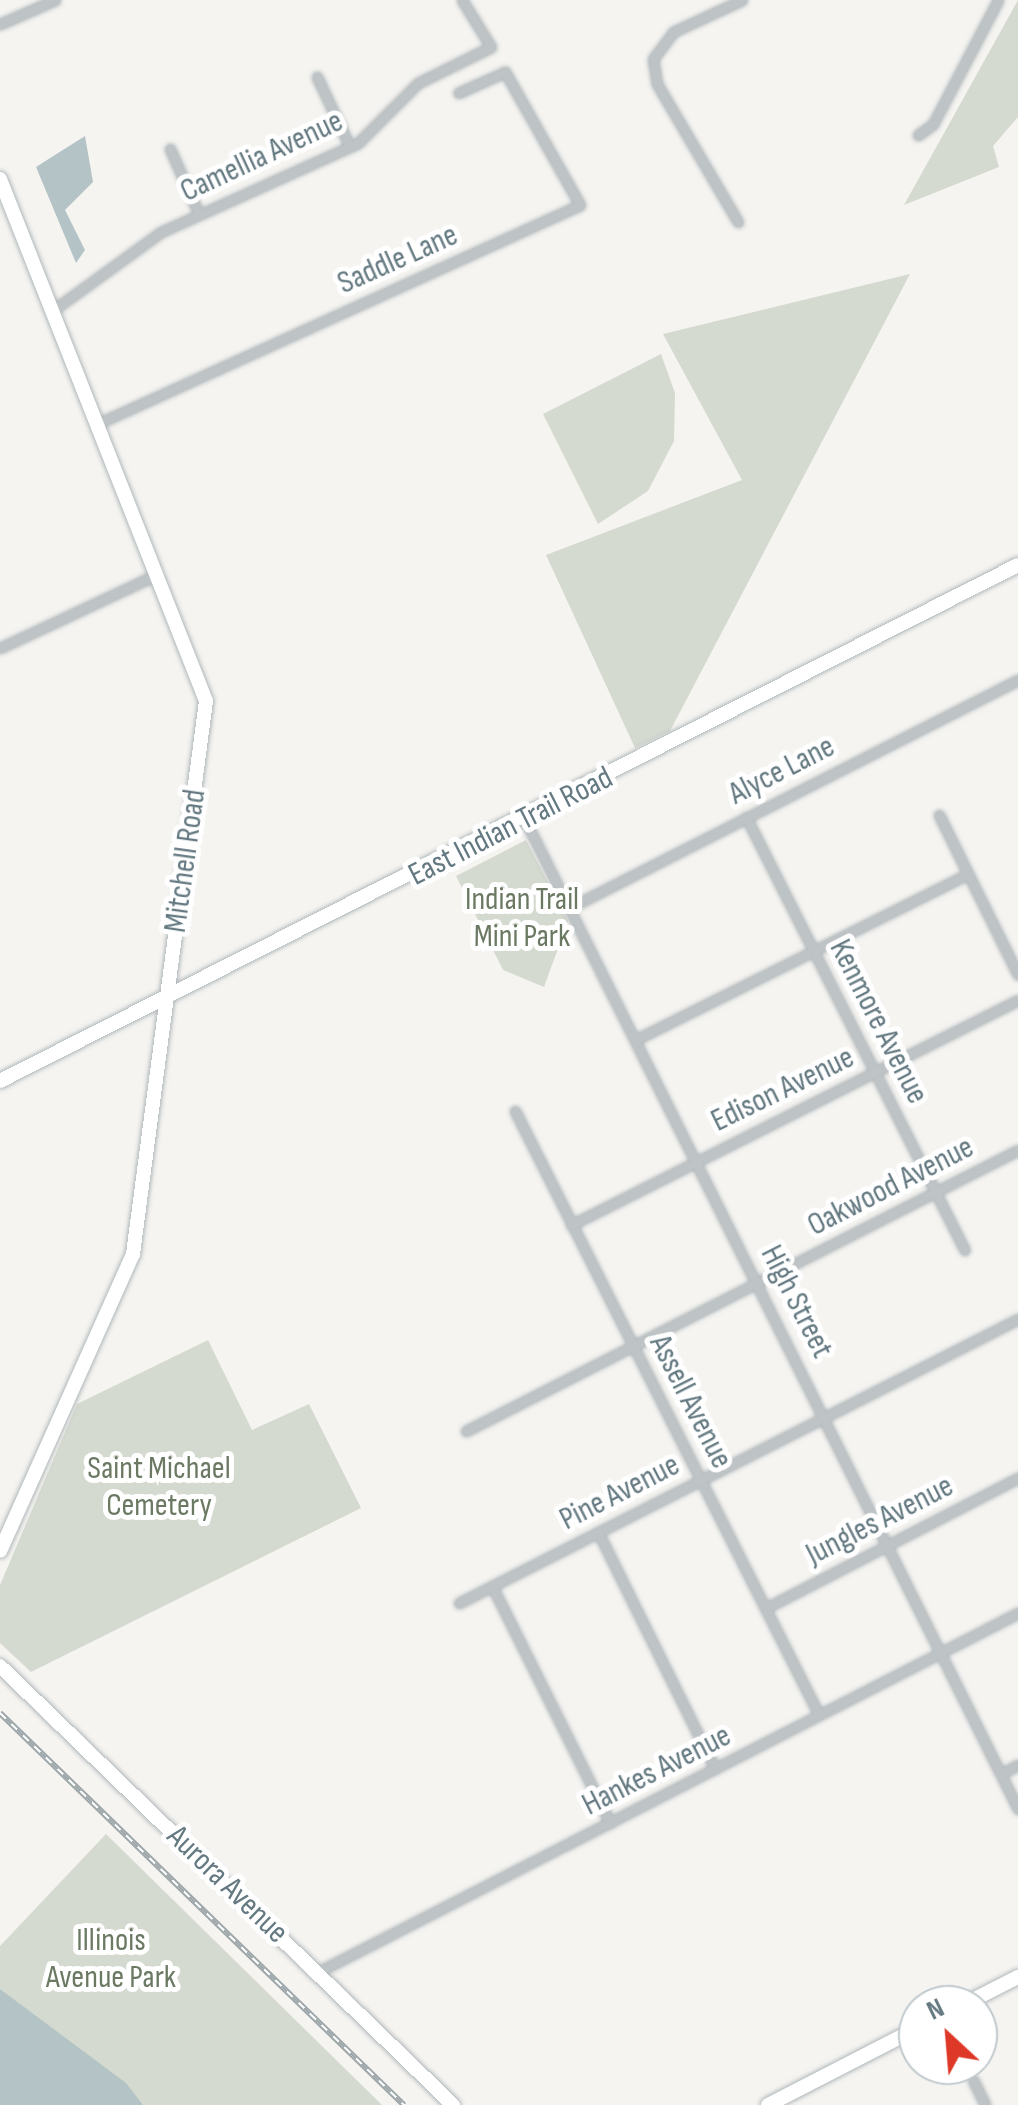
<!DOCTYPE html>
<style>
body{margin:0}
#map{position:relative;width:1018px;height:2105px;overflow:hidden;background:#f5f4f1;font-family:"Sofia Sans Condensed",sans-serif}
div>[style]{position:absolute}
.green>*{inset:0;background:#d5dad0}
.water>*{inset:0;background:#b4c3c5}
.roads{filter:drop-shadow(0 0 2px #b0b7ba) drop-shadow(0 0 2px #b0b7ba)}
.street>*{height:9px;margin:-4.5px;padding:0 4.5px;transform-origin:4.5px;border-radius:4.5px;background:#bec3c5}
.secondary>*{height:14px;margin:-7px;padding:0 7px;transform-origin:7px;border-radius:7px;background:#fff}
.rail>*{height:6px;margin-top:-3px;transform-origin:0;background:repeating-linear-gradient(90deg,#fff 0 8px,#9da6a9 0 16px);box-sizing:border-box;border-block:2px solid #9da6a9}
span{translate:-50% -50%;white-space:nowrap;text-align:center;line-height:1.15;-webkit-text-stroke:10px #fff;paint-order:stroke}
.street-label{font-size:32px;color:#647981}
.park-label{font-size:32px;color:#6b7963}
.north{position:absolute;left:898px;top:1985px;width:100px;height:100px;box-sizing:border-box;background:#fff;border:2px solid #c1c9cd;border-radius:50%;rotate:334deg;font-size:28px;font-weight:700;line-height:40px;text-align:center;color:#647981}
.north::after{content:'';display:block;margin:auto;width:35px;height:45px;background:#de3828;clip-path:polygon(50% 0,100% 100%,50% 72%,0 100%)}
</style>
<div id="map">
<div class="green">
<div style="clip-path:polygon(1018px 0,1018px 117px,993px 146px,999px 167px,904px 205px)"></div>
<div style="clip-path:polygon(910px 274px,670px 731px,635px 748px,546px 555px,742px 480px,663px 334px)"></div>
<div style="clip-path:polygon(661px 354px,675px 393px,674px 441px,648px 491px,598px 524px,543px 414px)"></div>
<div style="clip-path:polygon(526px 840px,568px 921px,544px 987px,503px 970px,456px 876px)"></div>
<div style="clip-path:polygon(208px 1340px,252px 1430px,309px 1404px,361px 1508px,31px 1672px,0 1643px,0 1585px,77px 1404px)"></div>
<div style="clip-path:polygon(106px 1834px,382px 2105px,143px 2105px,0 1989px,0 1946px)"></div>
</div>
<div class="water">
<div style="clip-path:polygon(85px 136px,93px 182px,65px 210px,85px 250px,76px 263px,36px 167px)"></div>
<div style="clip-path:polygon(0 1989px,126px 2083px,143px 2105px,0 2105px)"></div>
</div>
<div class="roads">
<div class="street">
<div style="left:0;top:24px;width:60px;rotate:-23.6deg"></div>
<div style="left:317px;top:77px;width:77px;rotate:64.8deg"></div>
<div style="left:918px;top:135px;width:19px;rotate:-36deg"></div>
<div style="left:933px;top:124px;width:140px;rotate:-62.3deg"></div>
<div style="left:170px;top:149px;width:71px;rotate:66deg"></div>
<div style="left:738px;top:222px;width:160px;rotate:-120.4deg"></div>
<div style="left:657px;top:84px;width:25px;rotate:-99deg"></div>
<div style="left:653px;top:59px;width:34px;rotate:-53deg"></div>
<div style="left:673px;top:32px;width:76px;rotate:-24.9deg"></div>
<div style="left:52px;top:311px;width:135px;rotate:-35.9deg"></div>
<div style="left:161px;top:232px;width:216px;rotate:-24.3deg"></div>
<div style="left:358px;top:143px;width:85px;rotate:-45deg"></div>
<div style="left:418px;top:83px;width:81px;rotate:-26.3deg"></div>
<div style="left:491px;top:47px;width:55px;rotate:-121.7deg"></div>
<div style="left:97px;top:424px;width:530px;rotate:-24.39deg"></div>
<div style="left:580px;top:205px;width:153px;rotate:-119.4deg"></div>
<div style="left:505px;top:72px;width:51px;rotate:155.9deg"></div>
<div style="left:0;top:648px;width:174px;rotate:-25.1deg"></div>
<div style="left:939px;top:815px;width:178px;rotate:63.7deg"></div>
<div style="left:746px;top:817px;width:485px;rotate:63.2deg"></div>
<div style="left:525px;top:820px;width:1105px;rotate:63.5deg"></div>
<div style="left:569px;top:908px;width:504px;rotate:-26.92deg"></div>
<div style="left:635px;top:1040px;width:372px;rotate:-26.5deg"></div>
<div style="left:515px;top:1111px;width:676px;rotate:63.28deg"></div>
<div style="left:571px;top:1225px;width:500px;rotate:-26.72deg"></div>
<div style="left:466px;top:1431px;width:619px;rotate:-26.98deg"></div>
<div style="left:598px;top:1532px;width:264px;rotate:63.7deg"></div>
<div style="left:492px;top:1586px;width:265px;rotate:63.5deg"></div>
<div style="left:459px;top:1603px;width:627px;rotate:-26.93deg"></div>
<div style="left:766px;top:1608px;width:284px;rotate:-27.3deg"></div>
<div style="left:1001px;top:1774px;width:19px;rotate:-28deg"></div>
<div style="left:318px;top:1972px;width:787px;rotate:-27.15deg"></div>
<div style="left:973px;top:2080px;width:28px;rotate:64deg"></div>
</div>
<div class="secondary">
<div style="left:0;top:179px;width:561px;rotate:68.46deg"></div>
<div style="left:206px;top:701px;width:558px;rotate:97.52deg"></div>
<div style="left:133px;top:1254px;width:325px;rotate:114.1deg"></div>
<div style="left:0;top:1081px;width:1141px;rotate:-26.88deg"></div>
<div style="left:0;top:1666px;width:631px;rotate:44.1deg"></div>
<div style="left:963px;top:2005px;width:62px;rotate:-27deg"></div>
<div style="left:768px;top:2105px;width:169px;rotate:-27.2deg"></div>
</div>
</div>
<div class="rail">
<div style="left:0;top:1713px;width:563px;rotate:44.14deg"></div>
</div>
<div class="street-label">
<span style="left:262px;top:157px;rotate:-25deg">Camellia Avenue</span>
<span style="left:398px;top:260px;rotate:-24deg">Saddle Lane</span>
<span style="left:782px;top:771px;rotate:-27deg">Alyce Lane</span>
<span style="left:511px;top:827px;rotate:-27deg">East Indian Trail Road</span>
<span style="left:186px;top:861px;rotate:-82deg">Mitchell Road</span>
<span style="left:878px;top:1022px;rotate:63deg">Kenmore Avenue</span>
<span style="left:783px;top:1090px;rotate:-26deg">Edison Avenue</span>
<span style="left:891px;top:1187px;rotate:-27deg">Oakwood Avenue</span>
<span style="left:796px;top:1302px;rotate:63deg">High Street</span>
<span style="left:690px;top:1402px;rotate:63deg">Assell Avenue</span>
<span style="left:620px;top:1493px;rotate:-27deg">Pine Avenue</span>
<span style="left:880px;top:1521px;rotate:-27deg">Jungles Avenue</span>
<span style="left:657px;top:1771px;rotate:-27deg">Hankes Avenue</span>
<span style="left:227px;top:1885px;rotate:44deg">Aurora Avenue</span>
</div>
<div class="park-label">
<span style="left:522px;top:919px">Indian Trail<br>Mini Park</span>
<span style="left:159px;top:1488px">Saint Michael<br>Cemetery</span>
<span style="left:111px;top:1960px">Illinois<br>Avenue Park</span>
</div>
<div class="north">N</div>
</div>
